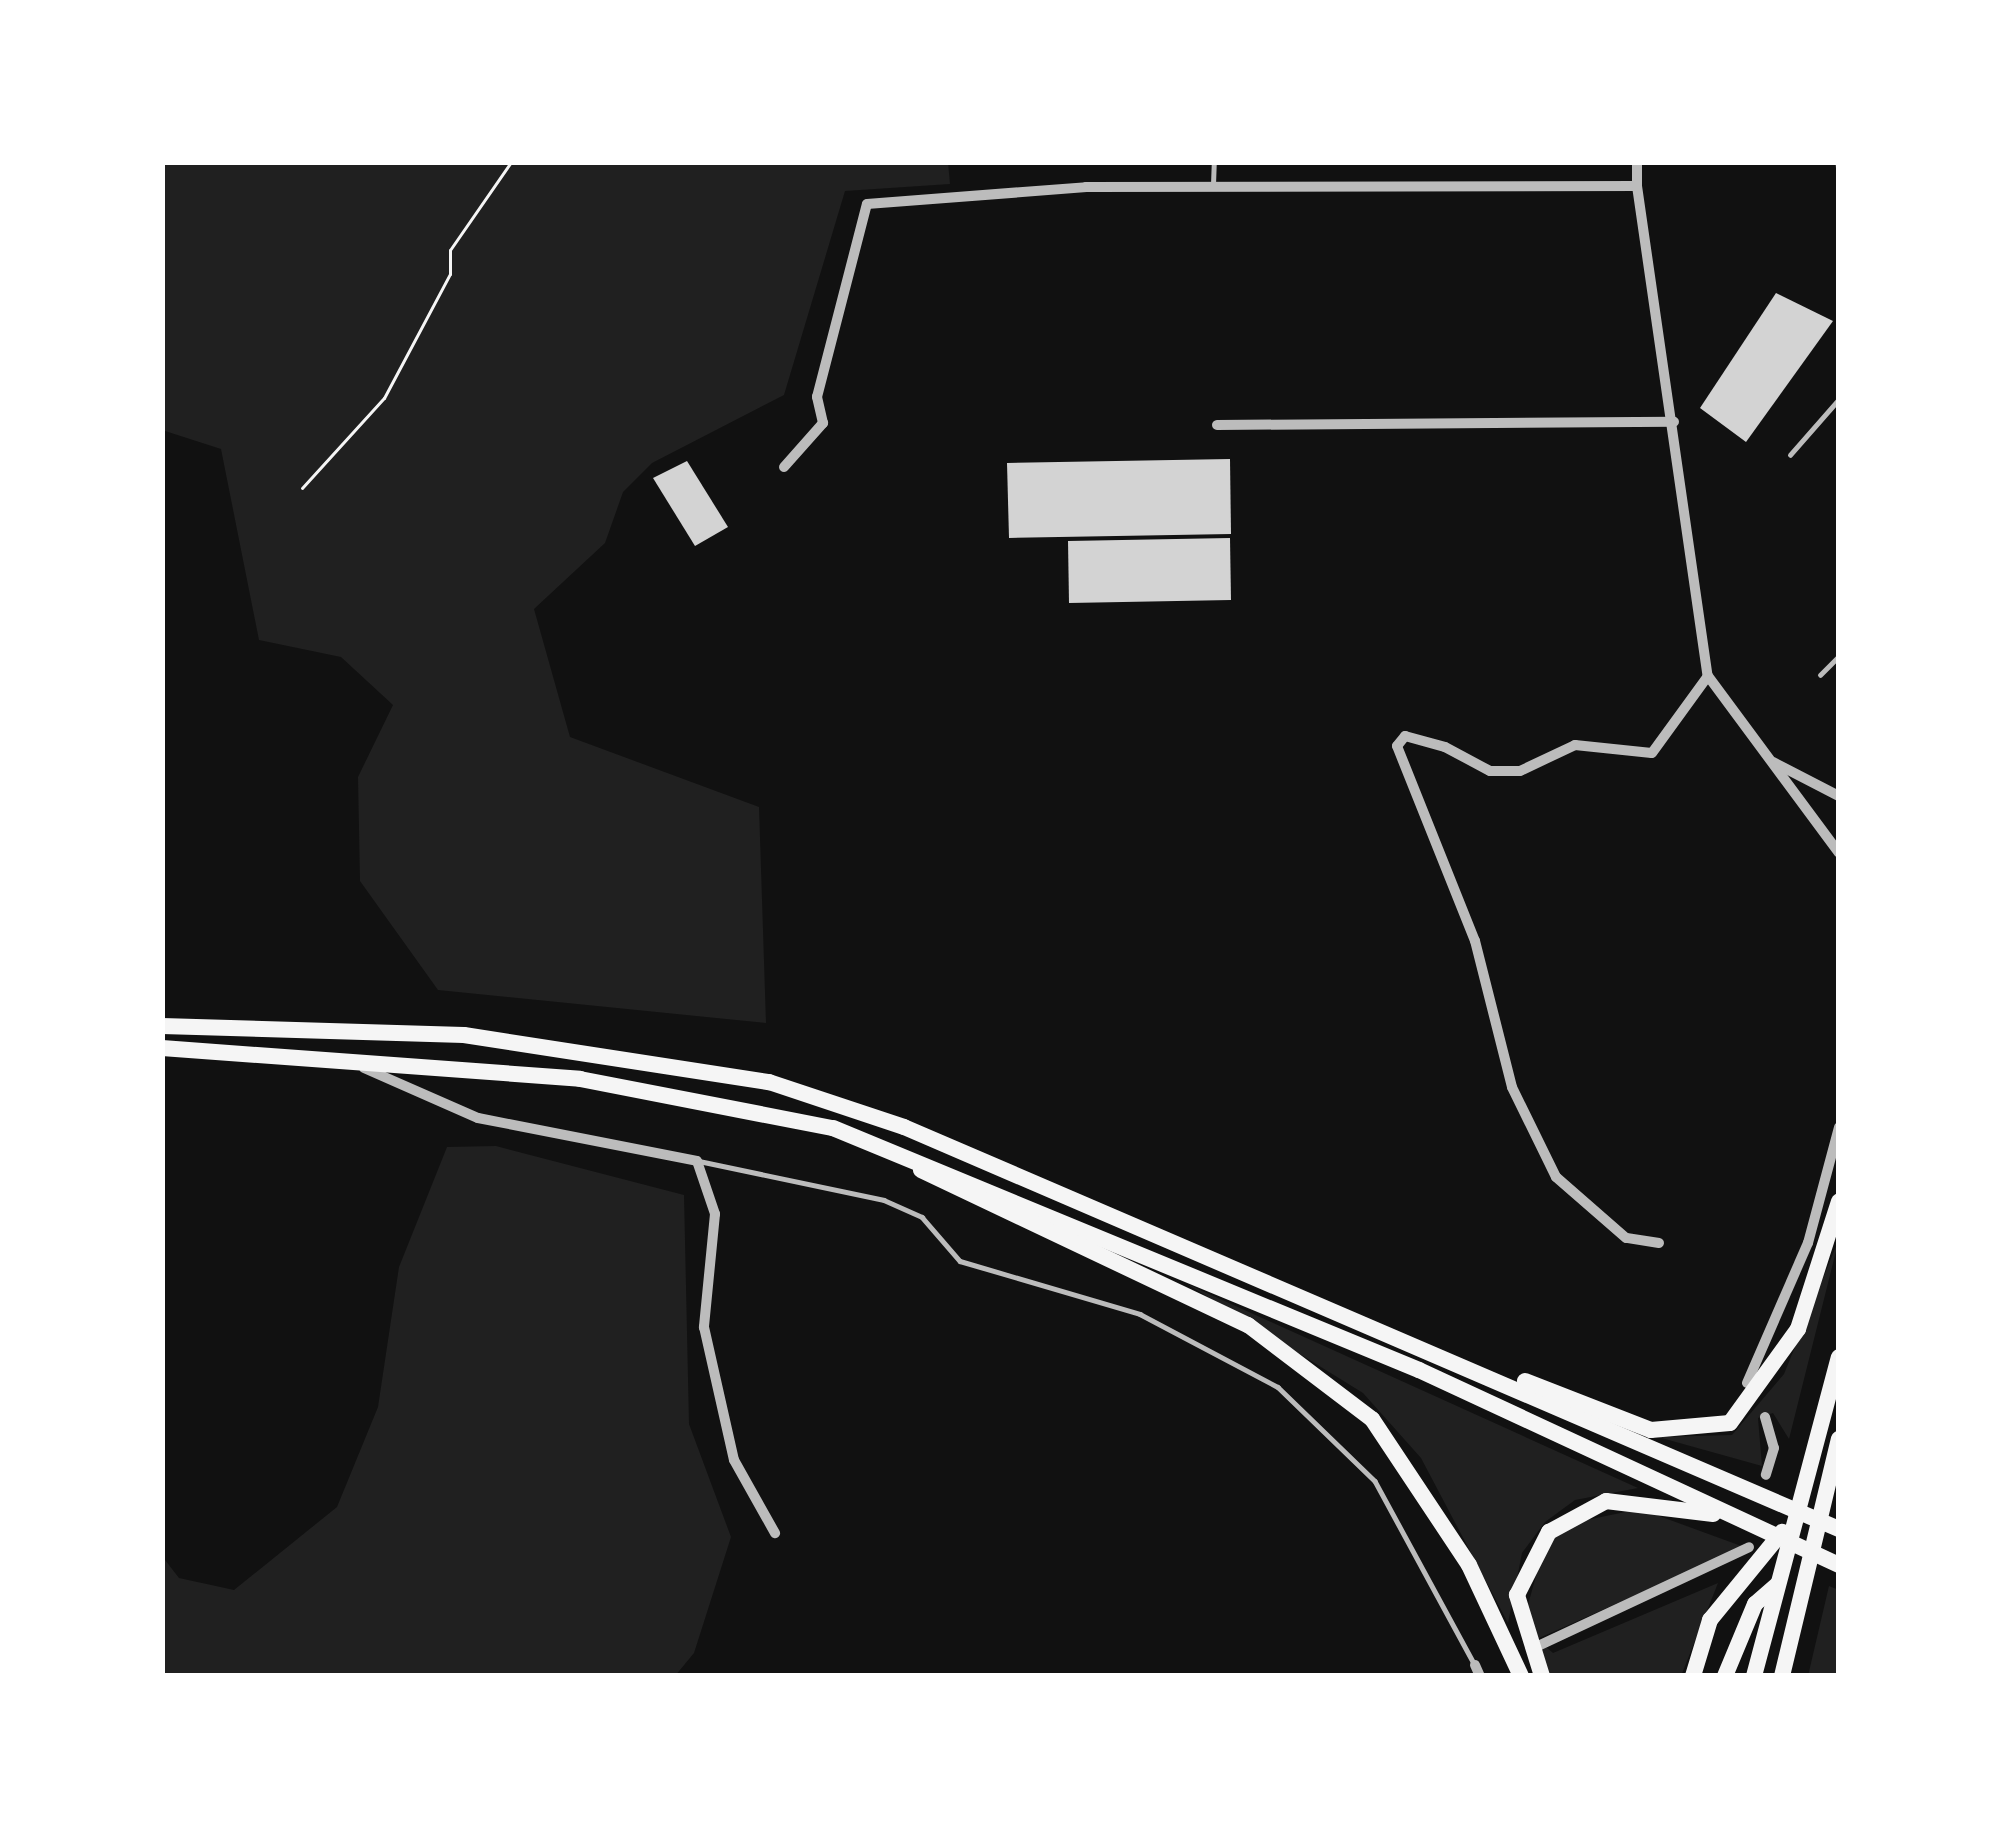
<!DOCTYPE html>
<style>
body{margin:0}
#map{position:relative;width:2001px;height:1838px;overflow:hidden;background:#111;font-family:"Source Sans 3",sans-serif}
div>[style]{position:absolute}
.green>*{inset:0;background:#202020}
.building>*{inset:0;background:#d3d3d3}
.path>*{height:3px;margin:-1.5px;padding:0 1.5px;transform-origin:1.5px;border-radius:1.5px;background:#f5f5f5}
.service>*{height:4.5px;margin:-2.25px;padding:0 2.25px;transform-origin:2.25px;border-radius:2.25px;background:#bcbcbc}
.minor>*{height:10px;margin:-5px;padding:0 5px;transform-origin:5px;border-radius:5px;background:#bcbcbc}
.primary>*{height:16px;margin:-8px;padding:0 8px;transform-origin:8px;border-radius:8px;background:#f5f5f5}
span{translate:-50% -50%;white-space:nowrap;text-align:center;line-height:1.15;-webkit-text-stroke:9px #fff;paint-order:stroke}
.frame{position:absolute;inset:0;border:165px solid #fff;pointer-events:none}
</style>
<div id="map">
<div class="green">
<div style="clip-path:polygon(162px 162px,948px 162px,950px 184px,845px 191px,784px 395px,652px 463px,623px 492px,605px 543px,534px 609px,570px 737px,759px 807px,766px 1023px,438px 990px,360px 881px,358px 777px,393px 705px,341px 657px,259px 640px,221px 449px,162px 430px)"></div>
<div style="clip-path:polygon(496px 1146px,684px 1195px,689px 1424px,731px 1537px,694px 1653px,675px 1676px,162px 1676px,162px 1556px,179px 1578px,234px 1590px,337px 1507px,378px 1407px,399px 1267px,447px 1147px)"></div>
<div style="clip-path:polygon(1839px 1239px,1789px 1439px,1773px 1413px,1758px 1418px,1762px 1466px,1658px 1437px,1732px 1435px,1784px 1374px)"></div>
<div style="clip-path:polygon(1187px 1284px,1638px 1488px,1575px 1500px,1545px 1522px,1522px 1553px,1508px 1623px,1421px 1458px,1363px 1393px)"></div>
<div style="clip-path:polygon(1640px 1509px,1744px 1547px,1537px 1639px,1553px 1653px,1718px 1583px,1681px 1676px,1552px 1676px,1546px 1671px,1526px 1612px,1544px 1547px,1567px 1524px)"></div>
<div style="clip-path:polygon(1829px 1586px,1839px 1590px,1839px 1676px,1808px 1676px)"></div>
</div>
<div class="building">
<div style="clip-path:polygon(1776px 293px,1833px 321px,1746px 442px,1700px 408px)"></div>
<div style="clip-path:polygon(1230px 459px,1231px 534px,1009px 538px,1007px 463px)"></div>
<div style="clip-path:polygon(687px 461px,728px 527px,695px 546px,653px 478px)"></div>
<div style="clip-path:polygon(1230px 538px,1231px 600px,1069px 603px,1068px 541px)"></div>
</div>
<div class="path">
<div style="left:302px;top:488px;width:122px;rotate:-47.7deg"></div>
<div style="left:384px;top:398px;width:140px;rotate:-62deg"></div>
<div style="left:450px;top:274px;width:24px;rotate:-90deg"></div>
<div style="left:450px;top:250px;width:107px;rotate:-55.3deg"></div>
</div>
<div class="service">
<div style="left:1838px;top:162px;width:12px;rotate:85deg"></div>
<div style="left:1213px;top:185px;width:23px;rotate:-88deg"></div>
<div style="left:1790px;top:455px;width:74px;rotate:-48.8deg"></div>
<div style="left:1820px;top:675px;width:27px;rotate:-45deg"></div>
<div style="left:699px;top:1161px;width:189px;rotate:11.9deg"></div>
<div style="left:884px;top:1200px;width:42px;rotate:24.1deg"></div>
<div style="left:922px;top:1217px;width:58px;rotate:49.2deg"></div>
<div style="left:960px;top:1261px;width:188px;rotate:16.4deg"></div>
<div style="left:1140px;top:1314px;width:156px;rotate:27.9deg"></div>
<div style="left:1278px;top:1387px;width:135px;rotate:44.1deg"></div>
<div style="left:1375px;top:1481px;width:209px;rotate:61.5deg"></div>
</div>
<div class="minor">
<div style="left:1637px;top:186px;width:495px;rotate:81.8deg"></div>
<div style="left:1708px;top:676px;width:220px;rotate:53.5deg"></div>
<div style="left:1217px;top:425px;width:457px;rotate:-0.4deg"></div>
<div style="left:784px;top:467px;width:59px;rotate:-48.4deg"></div>
<div style="left:823px;top:423px;width:27px;rotate:-103deg"></div>
<div style="left:817px;top:397px;width:199px;rotate:-75.5deg"></div>
<div style="left:867px;top:204px;width:220px;rotate:-4.4deg"></div>
<div style="left:1086px;top:187px;width:551px;rotate:-0.1deg"></div>
<div style="left:1637px;top:186px;width:24px;rotate:-90deg"></div>
<div style="left:1773px;top:762px;width:74px;rotate:27.3deg"></div>
<div style="left:364px;top:1068px;width:124px;rotate:23.7deg"></div>
<div style="left:478px;top:1118px;width:223px;rotate:11.1deg"></div>
<div style="left:697px;top:1161px;width:56px;rotate:71.2deg"></div>
<div style="left:715px;top:1214px;width:114px;rotate:95.6deg"></div>
<div style="left:704px;top:1327px;width:136px;rotate:77.3deg"></div>
<div style="left:734px;top:1460px;width:84px;rotate:60.7deg"></div>
<div style="left:1659px;top:1243px;width:33px;rotate:-171deg"></div>
<div style="left:1626px;top:1238px;width:93px;rotate:-138.9deg"></div>
<div style="left:1556px;top:1177px;width:100px;rotate:-116.1deg"></div>
<div style="left:1512px;top:1087px;width:151px;rotate:-104.2deg"></div>
<div style="left:1475px;top:941px;width:210px;rotate:-111.8deg"></div>
<div style="left:1397px;top:746px;width:13px;rotate:-51deg"></div>
<div style="left:1405px;top:736px;width:41px;rotate:15.4deg"></div>
<div style="left:1445px;top:747px;width:51px;rotate:28.1deg"></div>
<div style="left:1490px;top:771px;width:30px"></div>
<div style="left:1520px;top:771px;width:61px;rotate:-25.3deg"></div>
<div style="left:1575px;top:745px;width:77px;rotate:5.9deg"></div>
<div style="left:1652px;top:753px;width:95px;rotate:-54deg"></div>
<div style="left:1747px;top:1383px;width:153px;rotate:-66.5deg"></div>
<div style="left:1808px;top:1243px;width:120px;rotate:-75deg"></div>
<div style="left:1765px;top:1417px;width:32px;rotate:74deg"></div>
<div style="left:1774px;top:1448px;width:28px;rotate:107deg"></div>
<div style="left:1538px;top:1646px;width:233px;rotate:-25.1deg"></div>
<div style="left:1475px;top:1665px;width:12px;rotate:66deg"></div>
</div>
<div class="primary">
<div style="left:162px;top:1026px;width:302px;rotate:1.7deg"></div>
<div style="left:464px;top:1035px;width:309px;rotate:8.8deg"></div>
<div style="left:769px;top:1082px;width:142px;rotate:18.4deg"></div>
<div style="left:904px;top:1127px;width:1018px;rotate:23.27deg"></div>
<div style="left:162px;top:1048px;width:419px;rotate:4.2deg"></div>
<div style="left:580px;top:1079px;width:258px;rotate:11deg"></div>
<div style="left:833px;top:1128px;width:634px;rotate:22.44deg"></div>
<div style="left:1419px;top:1370px;width:463px;rotate:24.9deg"></div>
<div style="left:921px;top:1170px;width:362px;rotate:25.4deg"></div>
<div style="left:1248px;top:1325px;width:156px;rotate:37.2deg"></div>
<div style="left:1372px;top:1419px;width:175px;rotate:56.4deg"></div>
<div style="left:1469px;top:1565px;width:123px;rotate:64.9deg"></div>
<div style="left:1525px;top:1381px;width:135px;rotate:21.3deg"></div>
<div style="left:1651px;top:1430px;width:79px;rotate:-5.1deg"></div>
<div style="left:1730px;top:1423px;width:116px;rotate:-54.1deg"></div>
<div style="left:1798px;top:1329px;width:134px;rotate:-72.2deg"></div>
<div style="left:1542px;top:1676px;width:85px;rotate:-107.2deg"></div>
<div style="left:1517px;top:1595px;width:71px;rotate:-63.1deg"></div>
<div style="left:1549px;top:1532px;width:65px;rotate:-28.5deg"></div>
<div style="left:1606px;top:1501px;width:108px;rotate:6.9deg"></div>
<div style="left:1693px;top:1676px;width:59px;rotate:-73.1deg"></div>
<div style="left:1710px;top:1620px;width:114px;rotate:-50.7deg"></div>
<div style="left:1725px;top:1676px;width:78px;rotate:-67.4deg"></div>
<div style="left:1755px;top:1604px;width:30px;rotate:-41deg"></div>
<div style="left:1754px;top:1676px;width:330px;rotate:-75.1deg"></div>
<div style="left:1782px;top:1676px;width:244px;rotate:-76.5deg"></div>
</div>
<div class="frame"></div>
</div>
